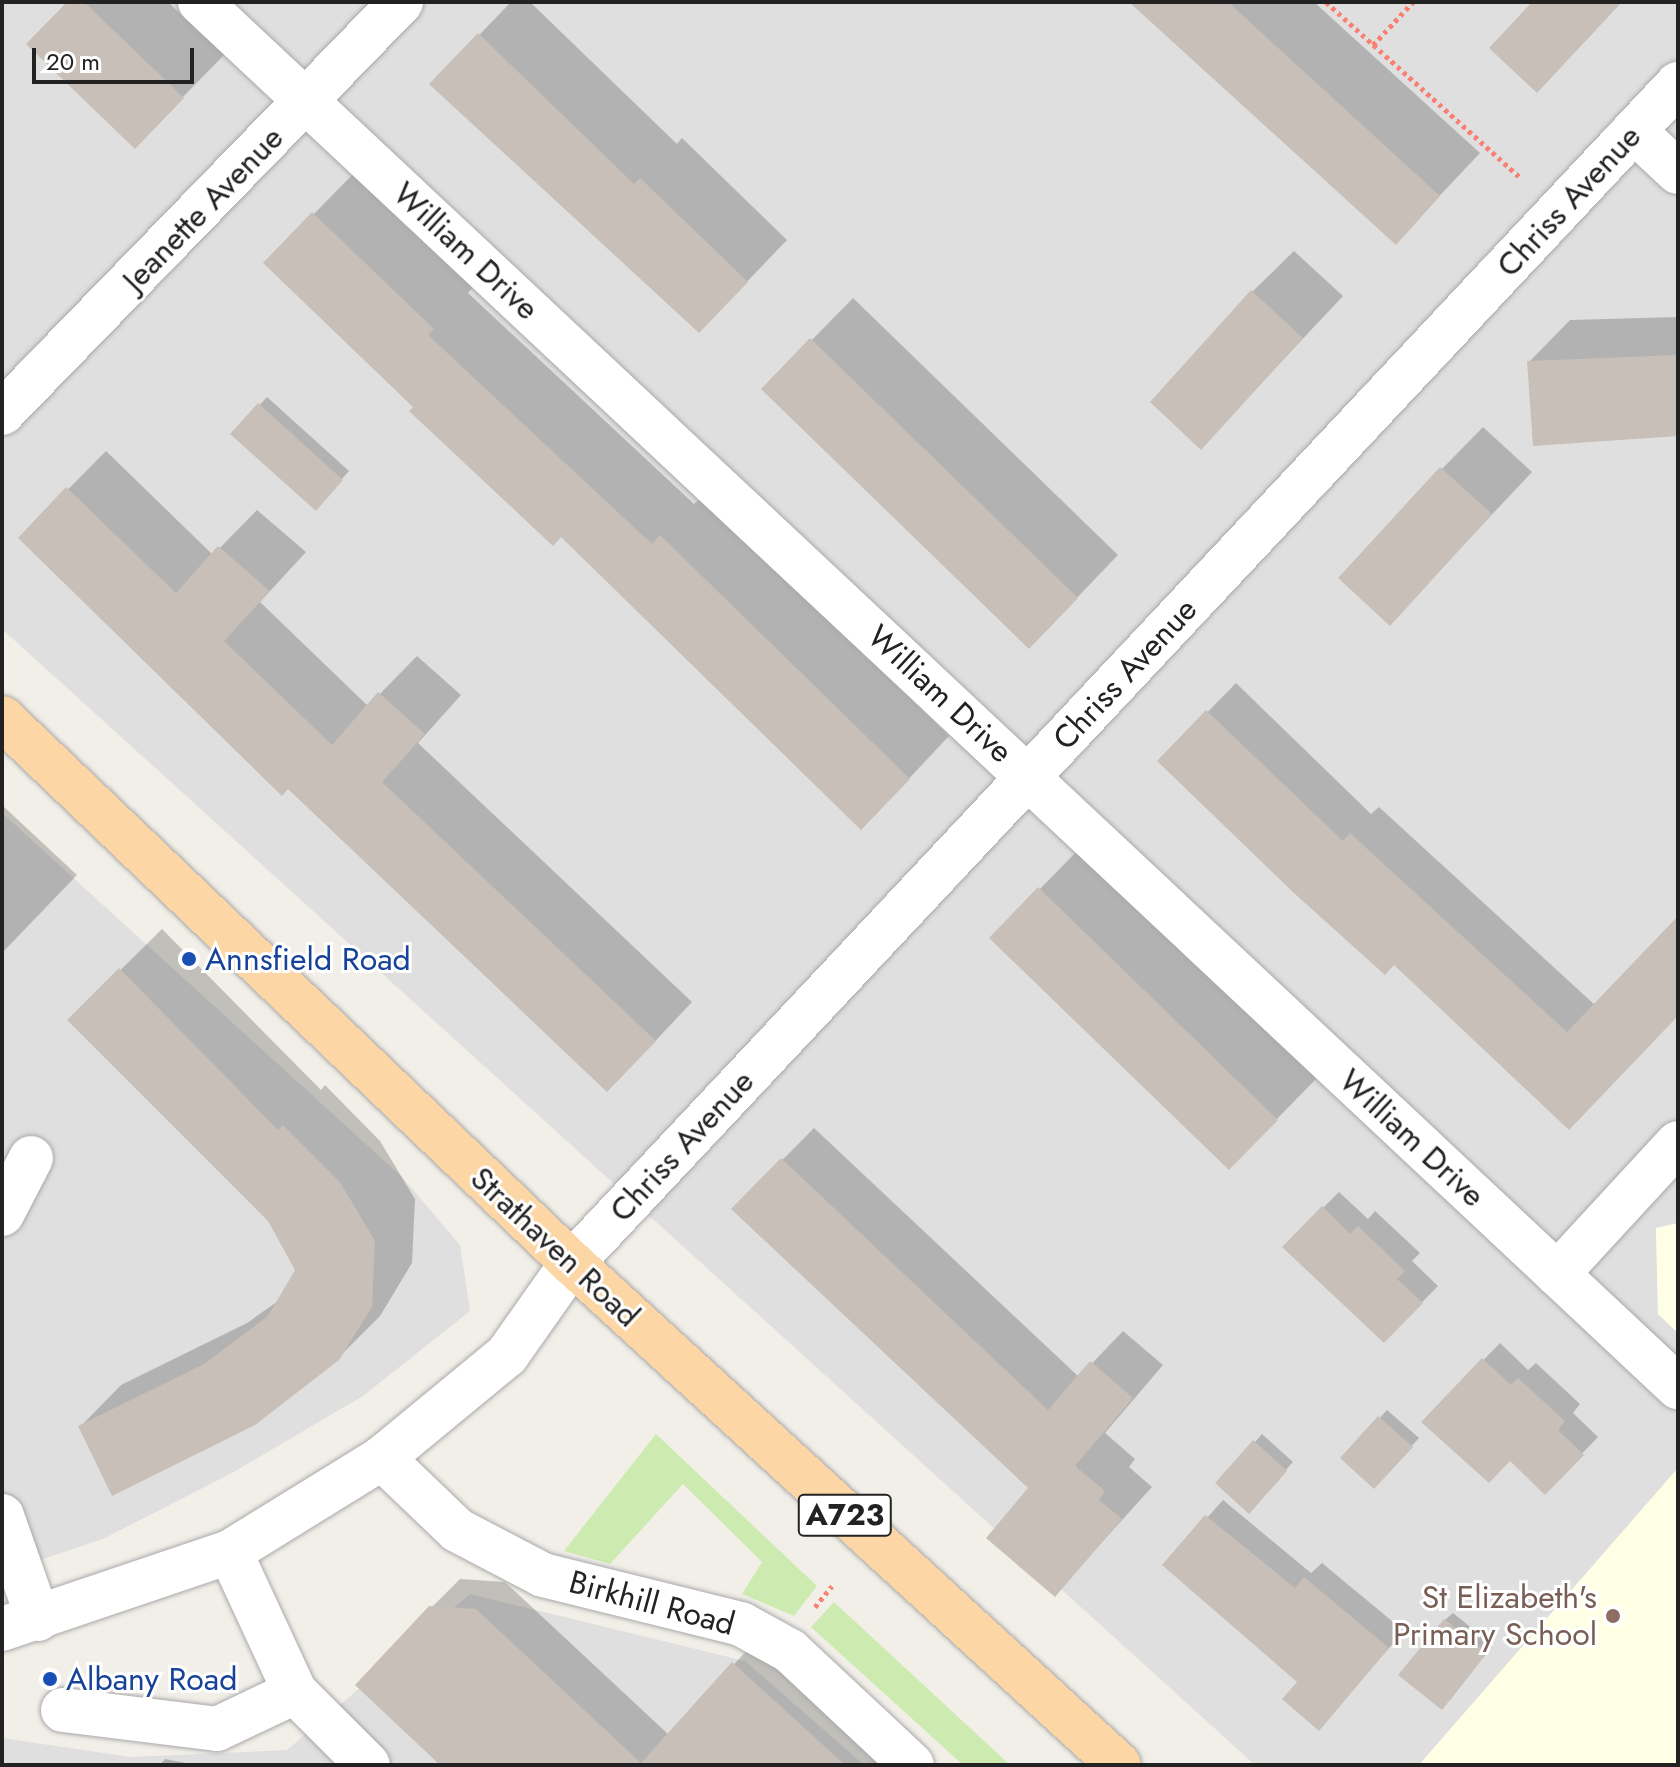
<!DOCTYPE html>
<style>
body{margin:0}
#map{position:relative;width:1680px;height:1767px;overflow:hidden;background:#f2efe9;font-family:Jost,sans-serif}
div>[style]{position:absolute}
.residential>*{inset:0;background:#e0dfdf}
.education>*{inset:0;background:#ffffe5}
.grass>*{inset:0;background:#cdebb0}
.shadow>*{inset:0;background:#0003}
.building>*{inset:0;background:#c7bfb8}
.path>*{height:5px;margin-top:-2.5px;transform-origin:0;background:repeating-linear-gradient(90deg,#fa8072 0 4px,transparent 0 8px)}
.roads{filter:drop-shadow(0 0 2px #a9a9a9) drop-shadow(0 0 2px #a9a9a9)}
.minor>*{height:44px;margin:-22px;padding:0 22px;transform-origin:22px;border-radius:22px;background:#fff}
.major>*{height:44px;margin:-22px;padding:0 22px;transform-origin:22px;border-radius:22px;background:#fcd6a4}
.dots>*{width:22px;height:22px;translate:-50% -50%;box-sizing:border-box;border:4px solid #fff;border-radius:50%}
span{translate:-50% -50%;white-space:nowrap;text-align:center;line-height:1.15;-webkit-text-stroke:6px #fff;paint-order:stroke}
.shield-label span{padding:2px 6px;background:#fff;border:2px solid;border-radius:6px;-webkit-text-stroke-width:0}
.shield-label{font-size:30px;color:#222;font-weight:700}
.street-label{font-size:32px;color:#222}
.transit-label{font-size:32px;color:#164399}
.left{translate:0 -50%;text-align:left}
.education-label{font-size:32px;color:#785e54}
.right{translate:-100% -50%;text-align:right}
.frame{position:absolute;inset:0;border:4px solid #222;pointer-events:none}
.scale{position:absolute;left:32px;top:48px;width:162px;height:36px;box-sizing:border-box;border:4px solid #222;border-top:0;padding-left:10px;font-size:24px;line-height:28px;white-space:nowrap;color:#222;-webkit-text-stroke:6px #fff;paint-order:stroke}
</style>
<div id="map">
<div class="residential">
<div style="clip-path:polygon(2px 2px,1678px 2px,1678px 1223px,1656px 1229px,1658px 1314px,1678px 1333px,1678px 1468px,1419px 1765px,1255px 1765px,2px 629px)"></div>
<div style="clip-path:polygon(2px 813px,402px 1177px,460px 1245px,470px 1311px,363px 1396px,230px 1474px,105px 1538px,2px 1573px)"></div>
<div style="clip-path:polygon(470px 1594px,745px 1661px,864px 1765px,2px 1765px,2px 1738px,131px 1757px,287px 1750px)"></div>
</div>
<div class="education">
<div style="clip-path:polygon(1678px 1223px,1678px 1333px,1658px 1314px,1656px 1228px)"></div>
<div style="clip-path:polygon(1678px 1468px,1678px 1765px,1419px 1765px)"></div>
</div>
<div class="grass">
<div style="clip-path:polygon(656px 1434px,817px 1586px,794px 1616px,742px 1594px,762px 1562px,683px 1484px,610px 1564px,564px 1551px)"></div>
<div style="clip-path:polygon(834px 1602px,1010px 1765px,963px 1765px,811px 1627px)"></div>
</div>
<div class="shadow">
<div style="clip-path:polygon(70px 2px,168px 2px,224px 55px,135px 146px)"></div>
<div style="clip-path:polygon(511px 2px,530px 2px,677px 144px,682px 138px,787px 240px,740px 289px,432px 84px)"></div>
<div style="clip-path:polygon(1147px 2px,1314px 2px,1480px 153px,1396px 242px)"></div>
<div style="clip-path:polygon(355px 172px,473px 287px,468px 293px,694px 504px,703px 496px,949px 736px,902px 786px,561px 535px,416px 407px,266px 263px)"></div>
<div style="clip-path:polygon(1294px 251px,1343px 296px,1201px 447px,1252px 292px)"></div>
<div style="clip-path:polygon(853px 298px,1118px 555px,1070px 605px,764px 389px)"></div>
<div style="clip-path:polygon(1678px 317px,1678px 434px,1529px 362px,1570px 320px)"></div>
<div style="clip-path:polygon(267px 397px,349px 471px,323px 500px,233px 434px)"></div>
<div style="clip-path:polygon(1483px 427px,1532px 472px,1390px 623px,1442px 469px)"></div>
<div style="clip-path:polygon(106px 451px,213px 555px,257px 510px,306px 552px,260px 602px,368px 706px,417px 656px,461px 695px,418px 743px,692px 1002px,645px 1052px,289px 787px,20px 538px)"></div>
<div style="clip-path:polygon(1236px 683px,1371px 814px,1379px 807px,1595px 1005px,1678px 918px,1678px 1015px,1597px 1099px,1395px 963px,1160px 761px)"></div>
<div style="clip-path:polygon(2px 805px,77px 875px,2px 953px)"></div>
<div style="clip-path:polygon(1081px 847px,1318px 1077px,1270px 1126px,992px 938px)"></div>
<div style="clip-path:polygon(162px 929px,321px 1090px,325px 1085px,380px 1141px,415px 1199px,412px 1263px,380px 1316px,338px 1358px,80px 1427px,121px 1385px,247px 1323px,281px 1299px,297px 1270px,269px 1220px,70px 1020px)"></div>
<div style="clip-path:polygon(814px 1128px,1079px 1377px,1123px 1331px,1163px 1365px,1105px 1433px,1135px 1459px,1129px 1467px,1152px 1487px,1055px 1594px,1031px 1488px,734px 1209px)"></div>
<div style="clip-path:polygon(1339px 1192px,1368px 1219px,1375px 1211px,1420px 1253px,1412px 1261px,1438px 1286px,1384px 1341px,1323px 1208px)"></div>
<div style="clip-path:polygon(1500px 1343px,1528px 1370px,1536px 1363px,1580px 1404px,1573px 1413px,1598px 1437px,1545px 1492px,1510px 1459px,1424px 1422px)"></div>
<div style="clip-path:polygon(1387px 1410px,1419px 1438px,1382px 1479px,1343px 1458px)"></div>
<div style="clip-path:polygon(1262px 1434px,1293px 1462px,1256px 1503px,1255px 1442px)"></div>
<div style="clip-path:polygon(1223px 1500px,1311px 1573px,1322px 1563px,1404px 1631px,1319px 1728px,1300px 1681px,1165px 1565px)"></div>
<div style="clip-path:polygon(460px 1579px,505px 1582px,669px 1735px,761px 1635px,905px 1765px,443px 1765px,431px 1608px)"></div>
<div style="clip-path:polygon(1453px 1613px,1493px 1645px,1450px 1700px,1445px 1620px)"></div>
<div style="clip-path:polygon(165px 1759px,196px 1765px,160px 1765px)"></div>
</div>
<div class="building">
<div style="clip-path:polygon(67px 2px,84px 2px,184px 98px,135px 149px,26px 44px)"></div>
<div style="clip-path:polygon(1129px 2px,1228px 2px,1440px 196px,1396px 245px)"></div>
<div style="clip-path:polygon(1532px 2px,1622px 2px,1537px 93px,1489px 48px)"></div>
<div style="clip-path:polygon(478px 33px,634px 184px,640px 178px,748px 282px,699px 333px,429px 84px)"></div>
<div style="clip-path:polygon(312px 212px,434px 329px,428px 335px,652px 544px,660px 535px,910px 779px,861px 830px,561px 537px,553px 546px,409px 411px,413px 407px,263px 263px)"></div>
<div style="clip-path:polygon(1251px 290px,1303px 338px,1201px 450px,1150px 402px)"></div>
<div style="clip-path:polygon(810px 338px,1078px 598px,1029px 649px,761px 389px)"></div>
<div style="clip-path:polygon(1678px 355px,1678px 436px,1533px 446px,1527px 361px)"></div>
<div style="clip-path:polygon(258px 403px,343px 480px,316px 511px,230px 434px)"></div>
<div style="clip-path:polygon(1440px 467px,1492px 514px,1390px 626px,1338px 578px)"></div>
<div style="clip-path:polygon(66px 487px,176px 593px,218px 546px,270px 591px,224px 641px,332px 745px,378px 692px,425px 734px,382px 782px,656px 1041px,607px 1092px,288px 789px,282px 796px,18px 538px)"></div>
<div style="clip-path:polygon(1206px 710px,1343px 841px,1350px 833px,1567px 1032px,1678px 916px,1678px 1016px,1569px 1130px,1394px 965px,1385px 975px,1295px 894px,1157px 761px)"></div>
<div style="clip-path:polygon(1038px 887px,1278px 1120px,1229px 1170px,989px 938px)"></div>
<div style="clip-path:polygon(119px 968px,278px 1130px,283px 1125px,340px 1182px,375px 1241px,372px 1307px,339px 1360px,255px 1425px,112px 1496px,78px 1426px,204px 1364px,268px 1316px,295px 1270px,268px 1221px,67px 1020px)"></div>
<div style="clip-path:polygon(781px 1158px,1048px 1410px,1090px 1361px,1133px 1398px,1075px 1466px,1105px 1491px,1099px 1500px,1122px 1519px,1055px 1597px,986px 1538px,1028px 1488px,731px 1209px)"></div>
<div style="clip-path:polygon(1322px 1206px,1350px 1234px,1358px 1226px,1405px 1271px,1397px 1279px,1423px 1303px,1384px 1343px,1282px 1247px)"></div>
<div style="clip-path:polygon(1482px 1358px,1511px 1385px,1518px 1378px,1565px 1421px,1558px 1430px,1584px 1455px,1545px 1495px,1510px 1461px,1489px 1483px,1421px 1422px)"></div>
<div style="clip-path:polygon(1378px 1416px,1413px 1447px,1374px 1489px,1340px 1458px)"></div>
<div style="clip-path:polygon(1253px 1440px,1287px 1471px,1249px 1514px,1215px 1483px)"></div>
<div style="clip-path:polygon(1205px 1515px,1295px 1588px,1304px 1577px,1389px 1648px,1319px 1731px,1282px 1699px,1297px 1682px,1162px 1565px)"></div>
<div style="clip-path:polygon(429px 1606px,476px 1609px,641px 1763px,732px 1662px,845px 1765px,440px 1765px,355px 1685px)"></div>
<div style="clip-path:polygon(1444px 1619px,1487px 1653px,1442px 1710px,1398px 1675px)"></div>
</div>
<div class="path">
<div style="left:1326px;top:2px;width:263px;rotate:42.1deg"></div>
<div style="left:1373px;top:45px;width:59px;rotate:-47.1deg"></div>
<div style="left:815px;top:1607px;width:27px;rotate:-51deg"></div>
</div>
<div class="roads">
<div class="minor">
<div style="left:200px;top:2px;width:2026px;rotate:43.14deg"></div>
<div style="left:1634px;top:131px;width:60px;rotate:43deg"></div>
<div style="left:2px;top:413px;width:573px;rotate:-45.85deg"></div>
<div style="left:2px;top:1214px;width:63px;rotate:-62.6deg"></div>
<div style="left:1557px;top:1274px;width:178px;rotate:-47.3deg"></div>
<div style="left:382px;top:1458px;width:104px;rotate:43.8deg"></div>
<div style="left:457px;top:1530px;width:97px;rotate:27.6deg"></div>
<div style="left:543px;top:1575px;width:204px;rotate:13.9deg"></div>
<div style="left:741px;top:1624px;width:56px;rotate:28.9deg"></div>
<div style="left:790px;top:1651px;width:167px;rotate:43.1deg"></div>
<div style="left:2px;top:1516px;width:109px;rotate:70.7deg"></div>
<div style="left:2px;top:1629px;width:241px;rotate:-18.7deg"></div>
<div style="left:230px;top:1552px;width:179px;rotate:-31.7deg"></div>
<div style="left:382px;top:1458px;width:162px;rotate:-39.5deg"></div>
<div style="left:507px;top:1355px;width:113px;rotate:-54.8deg"></div>
<div style="left:572px;top:1263px;width:1617px;rotate:-46.83deg"></div>
<div style="left:295px;top:1692px;width:103px;rotate:45deg"></div>
<div style="left:63px;top:1710px;width:155px;rotate:7deg"></div>
<div style="left:217px;top:1729px;width:86px;rotate:-25.4deg"></div>
<div style="left:295px;top:1692px;width:154px;rotate:-114.9deg"></div>
</div>
<div class="major">
<div style="left:2px;top:718px;width:789px;rotate:43.72deg"></div>
<div style="left:572px;top:1263px;width:742px;rotate:42.54deg"></div>
</div>
</div>
<div class="dots">
<div style="left:189px;top:959px;background:#1a4fb4"></div>
<div style="left:1613px;top:1616px;background:#8d6e63"></div>
<div style="left:50px;top:1679px;background:#1a4fb4"></div>
</div>
<div class="shield-label">
<span style="left:845px;top:1515px">A723</span>
</div>
<div class="street-label">
<span style="left:1569px;top:201px;rotate:-47deg">Chriss Avenue</span>
<span style="left:203px;top:209px;rotate:-46deg">Jeanette Avenue</span>
<span style="left:466px;top:251px;rotate:43deg">William Drive</span>
<span style="left:1125px;top:674px;rotate:-47deg">Chriss Avenue</span>
<span style="left:940px;top:694px;rotate:43deg">William Drive</span>
<span style="left:1412px;top:1138px;rotate:43deg">William Drive</span>
<span style="left:682px;top:1146px;rotate:-47deg">Chriss Avenue</span>
<span style="left:555px;top:1247px;rotate:43deg">Strathaven Road</span>
<span style="left:652px;top:1603px;rotate:15deg">Birkhill Road</span>
</div>
<div class="transit-label">
<span class="left" style="left:205px;top:959px">Annsfield Road</span>
<span class="left" style="left:66px;top:1679px">Albany Road</span>
</div>
<div class="education-label">
<span class="right" style="left:1597px;top:1616px">St Elizabeth's<br>Primary School</span>
</div>
<div class="frame"></div>
<div class="scale">20 m</div>
</div>
